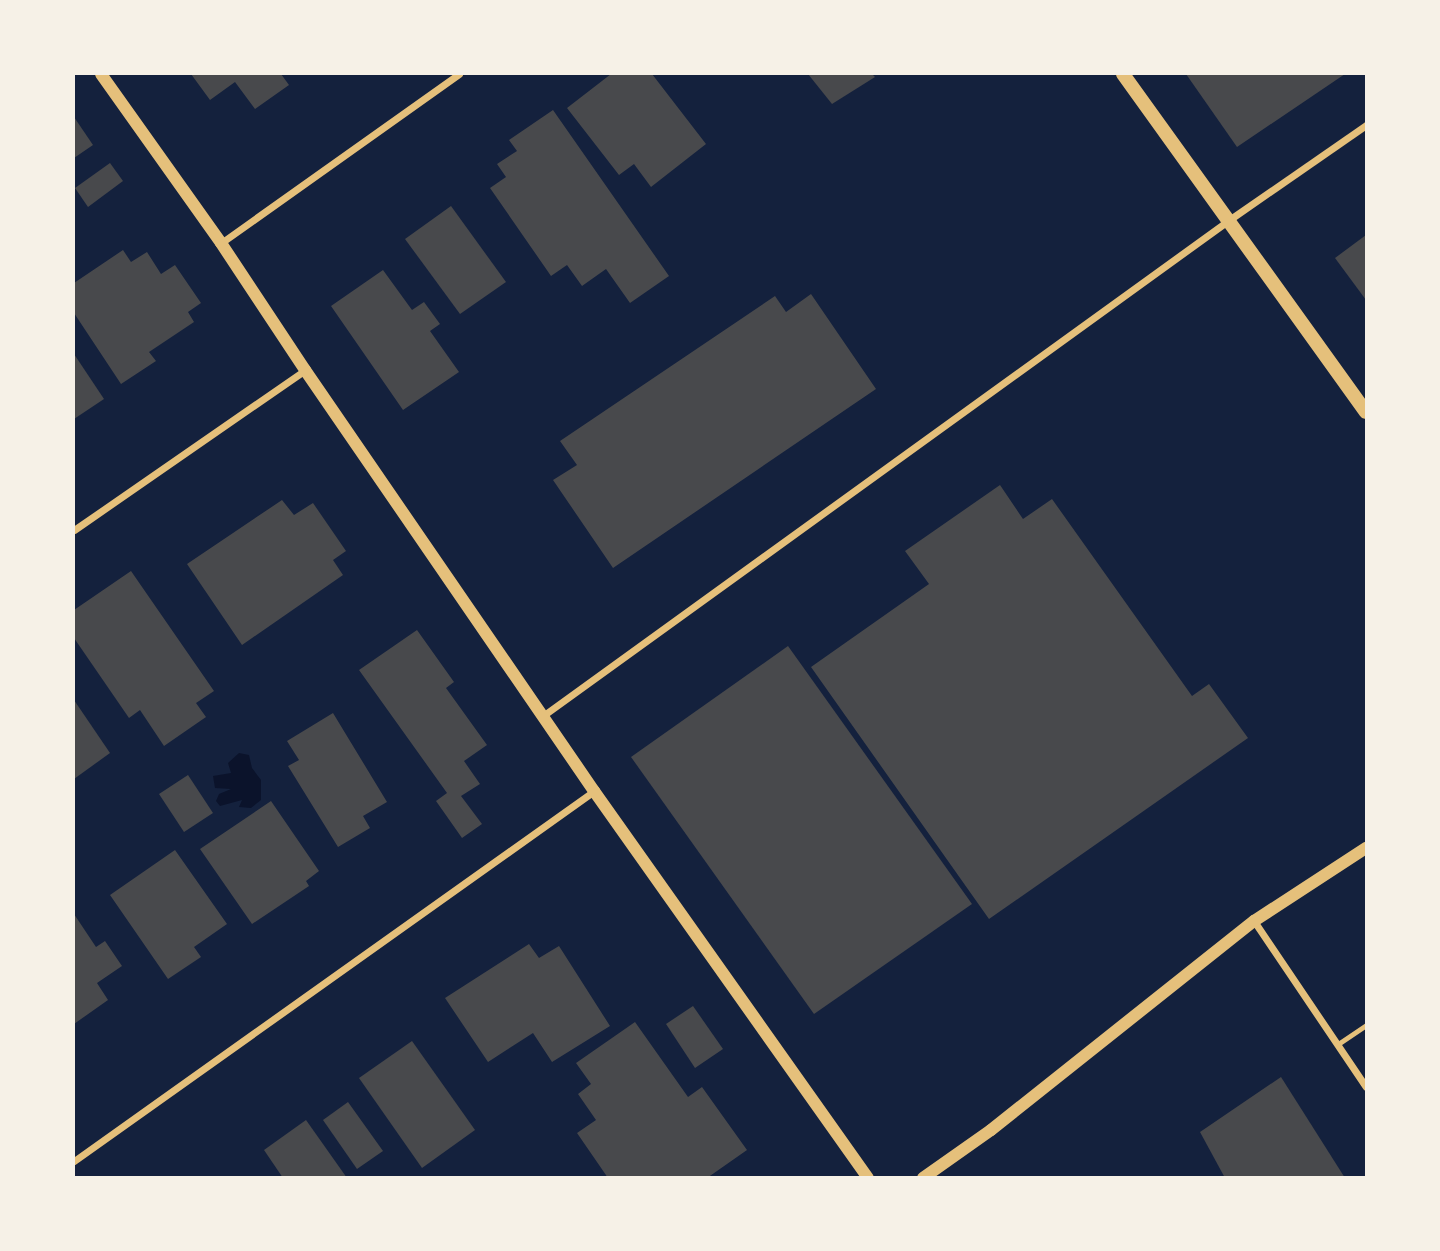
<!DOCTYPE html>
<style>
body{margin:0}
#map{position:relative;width:1440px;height:1251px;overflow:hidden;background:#14213d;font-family:"DejaVu Sans",sans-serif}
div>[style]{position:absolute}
.water>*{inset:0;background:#0b132b}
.building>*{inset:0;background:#48494c}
.service>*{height:5px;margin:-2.5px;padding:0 2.5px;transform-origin:2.5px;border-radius:2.5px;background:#e5c07b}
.minor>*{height:7px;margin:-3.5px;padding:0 3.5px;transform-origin:3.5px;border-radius:3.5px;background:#e5c07b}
.tertiary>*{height:12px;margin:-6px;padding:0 6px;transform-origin:6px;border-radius:6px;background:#e5c07b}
.secondary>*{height:14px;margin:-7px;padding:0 7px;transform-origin:7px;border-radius:7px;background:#e5c07b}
span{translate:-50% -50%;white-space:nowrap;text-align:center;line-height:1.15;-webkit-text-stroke:7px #f6f1e7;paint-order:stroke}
.frame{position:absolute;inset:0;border:75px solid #f6f1e7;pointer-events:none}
</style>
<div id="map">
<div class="water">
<div style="clip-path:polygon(239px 753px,249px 755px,252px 768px,261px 780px,261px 800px,251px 808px,239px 807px,242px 800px,220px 806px,216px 801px,219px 794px,231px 789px,215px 788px,213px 776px,231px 773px,228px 763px)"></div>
</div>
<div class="building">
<div style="clip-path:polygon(191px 74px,281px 74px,289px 85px,255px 109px,235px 82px,210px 100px)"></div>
<div style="clip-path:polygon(611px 74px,652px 74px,706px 144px,651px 187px,634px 164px,619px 175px,567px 108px)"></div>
<div style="clip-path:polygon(808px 74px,872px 74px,875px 77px,832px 104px)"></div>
<div style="clip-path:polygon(1186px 74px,1345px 74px,1237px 147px)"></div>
<div style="clip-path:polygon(553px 110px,669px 276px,630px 303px,606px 269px,582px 286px,567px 265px,551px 276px,490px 188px,506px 177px,497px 164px,517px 151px,509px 140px)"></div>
<div style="clip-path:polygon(74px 117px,93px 145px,74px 158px)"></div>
<div style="clip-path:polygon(110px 163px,123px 181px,88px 207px,75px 188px)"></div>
<div style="clip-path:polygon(451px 206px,506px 282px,460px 314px,405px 239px)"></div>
<div style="clip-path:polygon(1366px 235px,1366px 300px,1335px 258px)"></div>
<div style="clip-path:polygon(123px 250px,131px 262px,147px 252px,161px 274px,175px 265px,201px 303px,188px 312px,194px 322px,149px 352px,156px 361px,121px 384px,74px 313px,74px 283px)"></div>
<div style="clip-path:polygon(383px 270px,412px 310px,424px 302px,440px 324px,430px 331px,459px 372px,403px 410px,331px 306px)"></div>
<div style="clip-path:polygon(811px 294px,876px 389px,613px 568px,553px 480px,577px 465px,560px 441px,775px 296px,786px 312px)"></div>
<div style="clip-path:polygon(74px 354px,104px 399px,74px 419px)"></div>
<div style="clip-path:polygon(1000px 485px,1023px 519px,1052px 499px,1192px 696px,1209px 684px,1248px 738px,989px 919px,811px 667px,929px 584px,905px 551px)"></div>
<div style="clip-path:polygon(282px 500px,294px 515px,313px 503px,346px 551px,333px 560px,343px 575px,242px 645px,187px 564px)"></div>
<div style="clip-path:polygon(131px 571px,214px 691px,196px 703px,206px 717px,164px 746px,140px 710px,129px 718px,74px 638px,74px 610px)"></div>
<div style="clip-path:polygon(417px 630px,454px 682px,446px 688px,487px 745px,464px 761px,480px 784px,461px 796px,482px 824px,462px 838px,436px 801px,447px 793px,359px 670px)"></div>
<div style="clip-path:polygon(788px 646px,972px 904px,814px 1014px,631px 757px)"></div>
<div style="clip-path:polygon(74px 700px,110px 753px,74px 779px)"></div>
<div style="clip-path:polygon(333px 713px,387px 802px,363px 816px,370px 828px,338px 847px,288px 766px,299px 760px,287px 741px)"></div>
<div style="clip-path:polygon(188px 775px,213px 813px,184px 832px,159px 794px)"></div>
<div style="clip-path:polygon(271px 801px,319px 871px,306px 881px,309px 886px,252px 924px,200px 849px)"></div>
<div style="clip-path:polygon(175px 850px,227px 924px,194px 947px,201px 957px,168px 979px,110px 895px)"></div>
<div style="clip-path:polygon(74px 914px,96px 947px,105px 941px,122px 966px,97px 983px,108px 1000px,74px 1024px)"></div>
<div style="clip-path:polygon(529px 944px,539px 958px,559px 946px,610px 1026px,552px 1062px,533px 1033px,488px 1062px,445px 998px)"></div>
<div style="clip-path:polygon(693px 1006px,723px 1049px,695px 1068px,666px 1024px)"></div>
<div style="clip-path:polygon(635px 1022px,688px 1097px,702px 1087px,747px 1150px,707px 1178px,608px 1178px,577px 1133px,596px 1120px,578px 1094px,591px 1084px,576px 1063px)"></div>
<div style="clip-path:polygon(412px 1041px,475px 1130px,422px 1168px,359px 1078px)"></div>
<div style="clip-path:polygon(1281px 1077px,1345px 1178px,1225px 1178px,1200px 1132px)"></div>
<div style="clip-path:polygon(348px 1102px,383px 1151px,357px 1169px,323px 1120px)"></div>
<div style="clip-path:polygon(306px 1120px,347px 1178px,283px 1178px,264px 1150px)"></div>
</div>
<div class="service">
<div style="left:1338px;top:1044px;width:34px;rotate:-34deg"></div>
</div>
<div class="minor">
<div style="left:221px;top:243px;width:292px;rotate:-35.4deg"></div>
<div style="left:74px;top:530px;width:281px;rotate:-34.7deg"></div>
<div style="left:544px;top:715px;width:845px;rotate:-35.85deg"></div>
<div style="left:1229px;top:220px;width:167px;rotate:-34.7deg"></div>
<div style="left:1254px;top:921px;width:200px;rotate:56deg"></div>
<div style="left:74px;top:1161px;width:638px;rotate:-35.43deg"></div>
</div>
<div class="tertiary">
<div style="left:101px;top:74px;width:207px;rotate:54.6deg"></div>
<div style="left:221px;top:243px;width:152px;rotate:56.5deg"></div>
<div style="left:305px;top:370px;width:511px;rotate:55.53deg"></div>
<div style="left:594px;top:791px;width:474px;rotate:54.7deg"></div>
<div style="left:923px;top:1178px;width:83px;rotate:-35.2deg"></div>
<div style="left:991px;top:1130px;width:336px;rotate:-38.5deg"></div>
<div style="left:1254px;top:921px;width:134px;rotate:-33.1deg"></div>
</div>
<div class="secondary">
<div style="left:1123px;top:74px;width:416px;rotate:54.3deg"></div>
</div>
<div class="frame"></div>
</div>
